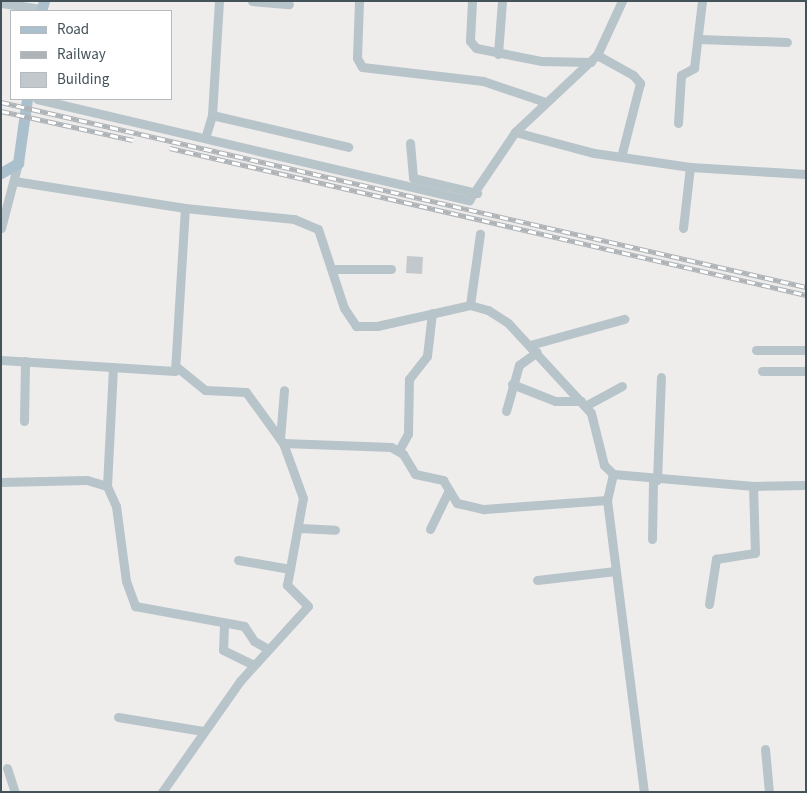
<!DOCTYPE html>
<style>
body{margin:0}
#map{position:relative;width:807px;height:793px;overflow:hidden;background:#efecec;font-family:"Source Sans 3",sans-serif}
div>[style]{position:absolute}
.building>*{inset:0;background:#c3c8cc}
.minor>*{height:9px;margin:-4.5px;padding:0 4.5px;transform-origin:4.5px;border-radius:4.5px;background:#b7c4ca}
.major>*{height:11px;margin:-5.5px;padding:0 5.5px;transform-origin:5.5px;border-radius:5.5px;background:#aac1cd}
.rail>*{height:4.5px;margin-top:-2.25px;transform-origin:0;background:repeating-linear-gradient(90deg,#fff 0 8px,#aeb3b7 0 16px);box-sizing:border-box;border-block:1px solid #aeb3b7}
span{translate:-50% -50%;white-space:nowrap;text-align:center;line-height:1.15;-webkit-text-stroke:4.5px #fff;paint-order:stroke}
.frame{position:absolute;inset:0;border:2px solid #44535a;pointer-events:none}
.legend{position:absolute;left:10px;top:10px;width:162px;height:90px;box-sizing:border-box;background:#fff;border:1px solid #b4babd;margin:0;padding:6px 9px;list-style:none;font-size:15px;color:#44535a}
.legend li{display:flex;align-items:center;gap:10px;height:25px}
.legend b{width:25px;border:1px solid #b4babd}
</style>
<div id="map">
<div class="building">
<div style="clip-path:polygon(407px 256px,423px 257px,422px 274px,406px 273px)"></div>
</div>
<div class="minor">
<div style="left:252px;top:1px;width:37px;rotate:5deg"></div>
<div style="left:359px;top:1px;width:57px;rotate:92deg"></div>
<div style="left:357px;top:58px;width:10px;rotate:61deg"></div>
<div style="left:362px;top:67px;width:122px;rotate:6.6deg"></div>
<div style="left:483px;top:81px;width:65px;rotate:18.7deg"></div>
<div style="left:472px;top:1px;width:40px;rotate:92.9deg"></div>
<div style="left:470px;top:41px;width:9px;rotate:49deg"></div>
<div style="left:476px;top:48px;width:66px;rotate:11.3deg"></div>
<div style="left:541px;top:61px;width:50px;rotate:1.1deg"></div>
<div style="left:1px;top:3px;width:41px;rotate:8.3deg"></div>
<div style="left:698px;top:39px;width:89px;rotate:1.9deg"></div>
<div style="left:498px;top:54px;width:53px;rotate:-85.7deg"></div>
<div style="left:597px;top:55px;width:41px;rotate:29.1deg"></div>
<div style="left:633px;top:75px;width:11px;rotate:49deg"></div>
<div style="left:640px;top:83px;width:76px;rotate:104.4deg"></div>
<div style="left:37px;top:99px;width:444px;rotate:13.2deg"></div>
<div style="left:469px;top:200px;width:82px;rotate:-55.9deg"></div>
<div style="left:515px;top:132px;width:112px;rotate:-43.2deg"></div>
<div style="left:597px;top:55px;width:60px;rotate:-65.2deg"></div>
<div style="left:212px;top:115px;width:140px;rotate:13.2deg"></div>
<div style="left:678px;top:123px;width:48px;rotate:-86.4deg"></div>
<div style="left:681px;top:75px;width:15px;rotate:-28deg"></div>
<div style="left:694px;top:68px;width:67px;rotate:-83.2deg"></div>
<div style="left:515px;top:132px;width:82px;rotate:14.9deg"></div>
<div style="left:594px;top:153px;width:97px;rotate:8.3deg"></div>
<div style="left:690px;top:167px;width:116px;rotate:3.5deg"></div>
<div style="left:206px;top:135px;width:21px;rotate:-73deg"></div>
<div style="left:212px;top:115px;width:114px;rotate:-86.5deg"></div>
<div style="left:410px;top:143px;width:35px;rotate:85deg"></div>
<div style="left:413px;top:178px;width:66px;rotate:13.2deg"></div>
<div style="left:14px;top:181px;width:173px;rotate:9deg"></div>
<div style="left:1px;top:228px;width:67px;rotate:-75.3deg"></div>
<div style="left:683px;top:228px;width:61px;rotate:-83.5deg"></div>
<div style="left:332px;top:269px;width:59px"></div>
<div style="left:470px;top:305px;width:72px;rotate:-82deg"></div>
<div style="left:530px;top:345px;width:98px;rotate:-15.5deg"></div>
<div style="left:756px;top:350px;width:50px"></div>
<div style="left:1px;top:360px;width:174px;rotate:3.6deg"></div>
<div style="left:175px;top:371px;width:163px;rotate:-86.5deg"></div>
<div style="left:185px;top:208px;width:110px;rotate:5.8deg"></div>
<div style="left:294px;top:219px;width:26px;rotate:23deg"></div>
<div style="left:318px;top:229px;width:83px;rotate:71.8deg"></div>
<div style="left:344px;top:308px;width:22px;rotate:56deg"></div>
<div style="left:356px;top:326px;width:21px"></div>
<div style="left:377px;top:326px;width:95px;rotate:-12.7deg"></div>
<div style="left:470px;top:305px;width:19px;rotate:16deg"></div>
<div style="left:488px;top:310px;width:24px;rotate:33deg"></div>
<div style="left:508px;top:323px;width:122px;rotate:47.3deg"></div>
<div style="left:591px;top:413px;width:54px;rotate:76deg"></div>
<div style="left:604px;top:465px;width:13px;rotate:45deg"></div>
<div style="left:613px;top:474px;width:141px;rotate:4.9deg"></div>
<div style="left:753px;top:486px;width:53px;rotate:-1.1deg"></div>
<div style="left:762px;top:371px;width:44px"></div>
<div style="left:512px;top:384px;width:46px;rotate:21.6deg"></div>
<div style="left:555px;top:401px;width:26px"></div>
<div style="left:585px;top:406px;width:42px;rotate:-28.4deg"></div>
<div style="left:506px;top:411px;width:48px;rotate:-74.2deg"></div>
<div style="left:519px;top:365px;width:22px;rotate:-36deg"></div>
<div style="left:24px;top:421px;width:60px;rotate:-89deg"></div>
<div style="left:280px;top:439px;width:49px;rotate:-85.3deg"></div>
<div style="left:283px;top:443px;width:108px;rotate:2.1deg"></div>
<div style="left:391px;top:447px;width:14px;rotate:30deg"></div>
<div style="left:403px;top:454px;width:23px;rotate:59deg"></div>
<div style="left:415px;top:474px;width:29px;rotate:12deg"></div>
<div style="left:443px;top:480px;width:27px;rotate:59deg"></div>
<div style="left:457px;top:503px;width:28px;rotate:13deg"></div>
<div style="left:484px;top:509px;width:123px;rotate:-4.2deg"></div>
<div style="left:607px;top:500px;width:27px;rotate:-77deg"></div>
<div style="left:399px;top:450px;width:18px;rotate:-61deg"></div>
<div style="left:408px;top:434px;width:55px;rotate:-89deg"></div>
<div style="left:409px;top:379px;width:29px;rotate:-52deg"></div>
<div style="left:427px;top:356px;width:43px;rotate:-83.4deg"></div>
<div style="left:657px;top:480px;width:103px;rotate:-87.8deg"></div>
<div style="left:1px;top:482px;width:86px;rotate:-1.3deg"></div>
<div style="left:87px;top:480px;width:21px;rotate:17deg"></div>
<div style="left:107px;top:486px;width:22px;rotate:66deg"></div>
<div style="left:116px;top:506px;width:76px;rotate:82.4deg"></div>
<div style="left:126px;top:581px;width:27px;rotate:70deg"></div>
<div style="left:135px;top:606px;width:111px;rotate:10.4deg"></div>
<div style="left:244px;top:626px;width:18px;rotate:56deg"></div>
<div style="left:254px;top:641px;width:16px;rotate:30deg"></div>
<div style="left:107px;top:486px;width:119px;rotate:-87.1deg"></div>
<div style="left:607px;top:500px;width:294px;rotate:82.8deg"></div>
<div style="left:300px;top:528px;width:35px;rotate:3deg"></div>
<div style="left:430px;top:529px;width:41px;rotate:-64.1deg"></div>
<div style="left:652px;top:539px;width:60px;rotate:-89deg"></div>
<div style="left:238px;top:560px;width:53px;rotate:9.8deg"></div>
<div style="left:537px;top:580px;width:79px;rotate:-6.6deg"></div>
<div style="left:709px;top:604px;width:46px;rotate:-81.2deg"></div>
<div style="left:716px;top:559px;width:39px;rotate:-9deg"></div>
<div style="left:755px;top:553px;width:67px;rotate:-91.7deg"></div>
<div style="left:224px;top:624px;width:26px;rotate:92deg"></div>
<div style="left:223px;top:650px;width:34px;rotate:26deg"></div>
<div style="left:118px;top:717px;width:86px;rotate:9.4deg"></div>
<div style="left:765px;top:749px;width:43px;rotate:84.7deg"></div>
<div style="left:7px;top:768px;width:25px;rotate:72deg"></div>
<div style="left:162px;top:792px;width:136px;rotate:-54.9deg"></div>
<div style="left:240px;top:681px;width:101px;rotate:-47.8deg"></div>
<div style="left:308px;top:606px;width:30px;rotate:-135deg"></div>
<div style="left:287px;top:585px;width:88px;rotate:-79.6deg"></div>
<div style="left:303px;top:498px;width:59px;rotate:-110deg"></div>
<div style="left:283px;top:443px;width:63px;rotate:-126deg"></div>
<div style="left:246px;top:392px;width:41px;rotate:-177.2deg"></div>
<div style="left:205px;top:390px;width:36px;rotate:-141deg"></div>
</div>
<div class="major">
<div style="left:41px;top:11px;width:10px;rotate:-73deg"></div>
<div style="left:1px;top:173px;width:20px;rotate:-30deg"></div>
<div style="left:18px;top:163px;width:65px;rotate:-82deg"></div>
</div>
<div class="rail">
<div style="left:1px;top:102px;width:826px;rotate:12.94deg"></div>
<div style="left:1px;top:111px;width:135px;rotate:12.4deg"></div>
<div style="left:170px;top:148px;width:653px;rotate:13.01deg"></div>
</div>
<div class="frame"></div>
<ul class="legend">
<li><b style="height:6px;background:#aac1cd"></b>Road</li>
<li><b style="height:6px;background:#aeb3b7"></b>Railway</li>
<li><b style="height:14px;background:#c3c8cc"></b>Building</li>
</ul>
</div>
